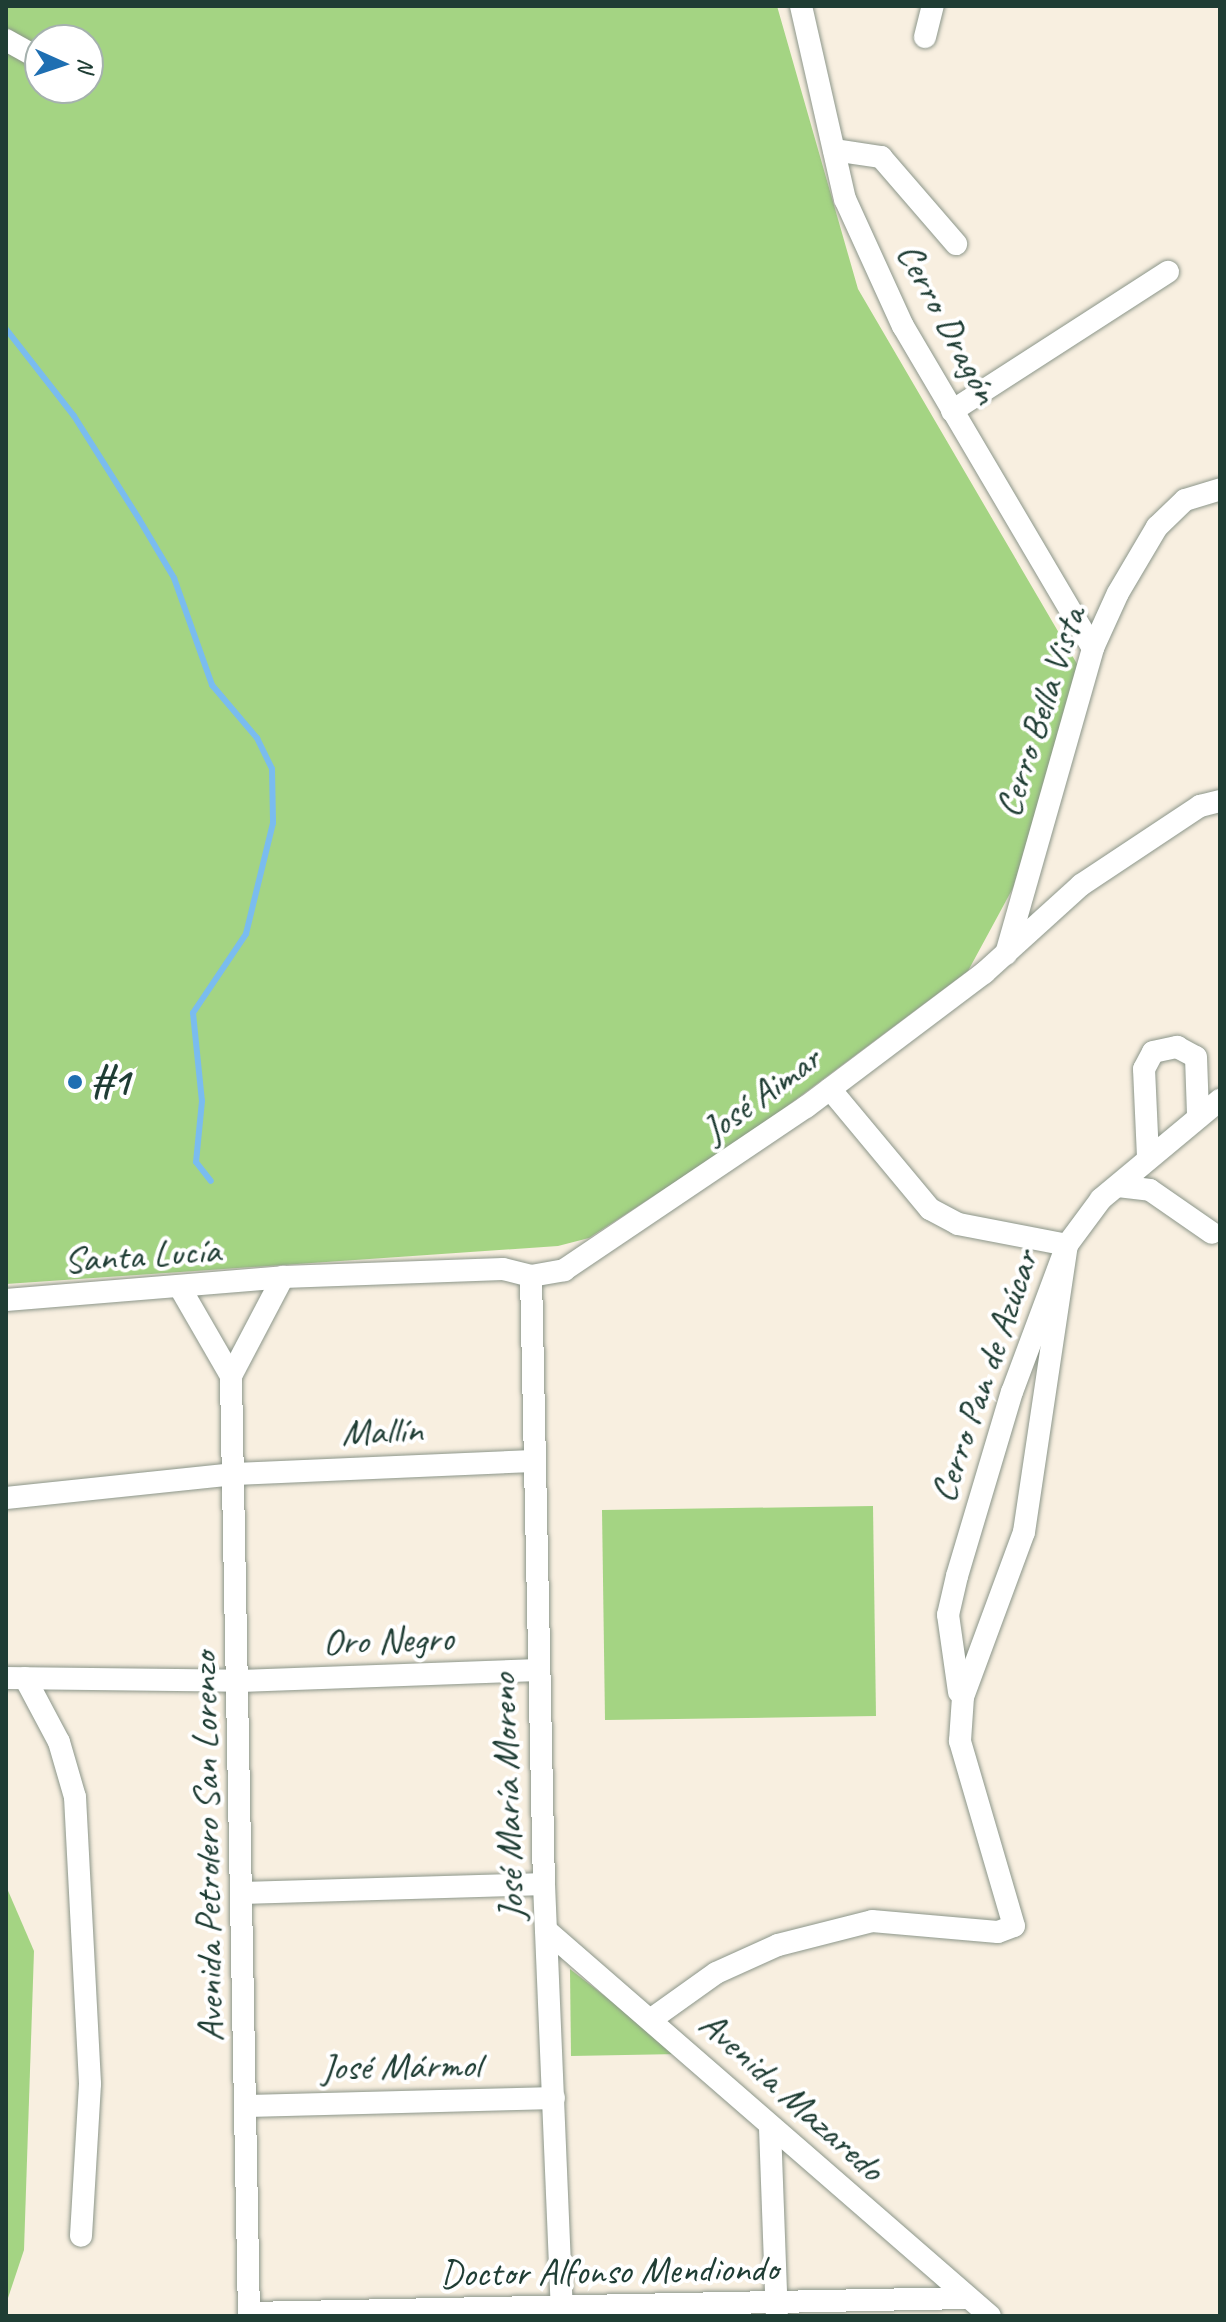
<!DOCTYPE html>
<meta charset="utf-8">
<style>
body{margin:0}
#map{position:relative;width:1226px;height:2322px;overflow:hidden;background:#f8efe0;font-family:Caveat,sans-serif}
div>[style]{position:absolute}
.green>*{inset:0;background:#a4d483}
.stream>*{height:6px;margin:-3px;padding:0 3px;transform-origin:3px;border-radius:3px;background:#7abcef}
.roads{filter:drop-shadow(0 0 2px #8c968a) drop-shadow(0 0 2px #8c968a)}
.minor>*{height:22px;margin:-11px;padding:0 11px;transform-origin:11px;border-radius:11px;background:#fff}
.dots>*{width:22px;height:22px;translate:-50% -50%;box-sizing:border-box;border:4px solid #fff;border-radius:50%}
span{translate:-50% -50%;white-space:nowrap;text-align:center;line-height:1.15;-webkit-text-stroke:8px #fff;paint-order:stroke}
.street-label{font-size:38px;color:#1f3d34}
.poi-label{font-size:38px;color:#1f3d34;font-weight:700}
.left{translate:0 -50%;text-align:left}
.frame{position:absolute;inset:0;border:8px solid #1f3d34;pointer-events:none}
.north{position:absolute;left:24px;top:24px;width:80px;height:80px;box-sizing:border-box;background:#fff;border:2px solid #a5b1ae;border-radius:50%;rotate:93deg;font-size:22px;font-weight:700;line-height:32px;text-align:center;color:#1f3d34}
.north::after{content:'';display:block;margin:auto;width:28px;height:36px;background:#1f6fb2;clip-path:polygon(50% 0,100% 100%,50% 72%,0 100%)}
</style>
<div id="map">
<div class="green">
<div style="clip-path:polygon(evenodd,6px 6px,777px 6px,858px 289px,1080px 669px,1013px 888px,968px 971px,755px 1130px,589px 1238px,558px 1246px,6px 1284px,6px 6px,40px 40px,88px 40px,88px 88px,40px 88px,40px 40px)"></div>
<div style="clip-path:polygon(873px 1506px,876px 1716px,605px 1720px,602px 1510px)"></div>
<div style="clip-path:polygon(6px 1886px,34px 1951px,24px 2250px,6px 2304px)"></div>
<div style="clip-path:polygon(570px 1969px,679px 2054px,571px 2056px)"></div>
</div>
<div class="stream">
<div style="left:6px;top:329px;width:110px;rotate:52deg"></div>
<div style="left:74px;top:416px;width:122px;rotate:57.7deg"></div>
<div style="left:139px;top:519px;width:69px;rotate:59.3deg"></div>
<div style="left:174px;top:578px;width:114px;rotate:70.4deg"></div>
<div style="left:212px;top:685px;width:70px;rotate:49.7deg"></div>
<div style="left:257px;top:738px;width:34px;rotate:64deg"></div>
<div style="left:272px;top:769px;width:54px;rotate:88.9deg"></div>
<div style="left:273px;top:823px;width:114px;rotate:103.7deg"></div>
<div style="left:246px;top:934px;width:95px;rotate:123.9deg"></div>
<div style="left:193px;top:1013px;width:88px;rotate:84.2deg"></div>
<div style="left:202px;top:1101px;width:61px;rotate:95.6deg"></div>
<div style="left:196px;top:1162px;width:24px;rotate:52deg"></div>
</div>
<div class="roads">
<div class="minor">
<div style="left:801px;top:6px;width:198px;rotate:77.2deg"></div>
<div style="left:845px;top:199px;width:140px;rotate:65.5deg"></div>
<div style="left:903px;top:326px;width:374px;rotate:59.5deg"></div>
<div style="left:925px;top:37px;width:32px;rotate:-76deg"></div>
<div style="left:6px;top:40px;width:35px;rotate:29deg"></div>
<div style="left:834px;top:150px;width:48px;rotate:8.5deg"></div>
<div style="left:881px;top:157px;width:115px;rotate:49.2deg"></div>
<div style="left:952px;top:411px;width:257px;rotate:-32.8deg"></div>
<div style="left:1006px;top:954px;width:318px;rotate:-74.1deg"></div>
<div style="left:1093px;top:648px;width:60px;rotate:-65.6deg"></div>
<div style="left:1118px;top:593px;width:77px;rotate:-59.4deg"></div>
<div style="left:1157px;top:527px;width:39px;rotate:-44deg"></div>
<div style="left:1185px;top:500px;width:37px;rotate:-17deg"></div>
<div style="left:830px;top:1089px;width:156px;rotate:50.2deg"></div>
<div style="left:930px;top:1209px;width:32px;rotate:28deg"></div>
<div style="left:958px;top:1224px;width:111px;rotate:10.9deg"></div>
<div style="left:1148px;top:1157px;width:88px;rotate:-92.6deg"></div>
<div style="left:1144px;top:1069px;width:19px;rotate:-62deg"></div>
<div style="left:1153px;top:1052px;width:25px;rotate:-12deg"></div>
<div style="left:1177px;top:1047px;width:21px;rotate:28deg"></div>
<div style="left:1196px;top:1057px;width:58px;rotate:88deg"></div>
<div style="left:1118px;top:1186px;width:32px;rotate:7deg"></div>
<div style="left:1150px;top:1190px;width:75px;rotate:34.7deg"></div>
<div style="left:531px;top:1276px;width:608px;rotate:88.78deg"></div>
<div style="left:544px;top:1884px;width:432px;rotate:87.6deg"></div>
<div style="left:182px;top:1291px;width:98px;rotate:60deg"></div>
<div style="left:6px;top:1300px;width:278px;rotate:-4.7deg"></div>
<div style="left:283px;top:1277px;width:220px;rotate:-2.1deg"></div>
<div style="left:503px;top:1269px;width:29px;rotate:14deg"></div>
<div style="left:531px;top:1276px;width:34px;rotate:-10deg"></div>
<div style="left:564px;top:1270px;width:292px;rotate:-34deg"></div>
<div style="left:806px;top:1107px;width:223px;rotate:-37deg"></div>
<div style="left:984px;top:973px;width:131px;rotate:-42.2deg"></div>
<div style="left:1081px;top:885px;width:143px;rotate:-33.6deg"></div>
<div style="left:1200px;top:806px;width:21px;rotate:-14deg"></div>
<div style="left:6px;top:1498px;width:230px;rotate:-6deg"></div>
<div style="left:235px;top:1474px;width:298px;rotate:-2.5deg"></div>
<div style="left:6px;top:1678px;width:234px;rotate:0.7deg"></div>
<div style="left:240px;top:1681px;width:299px;rotate:-2.1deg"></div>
<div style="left:25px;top:1678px;width:72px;rotate:62deg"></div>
<div style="left:59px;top:1742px;width:57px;rotate:73.8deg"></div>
<div style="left:75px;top:1797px;width:287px;rotate:87deg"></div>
<div style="left:90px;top:2084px;width:152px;rotate:93.4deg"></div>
<div style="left:959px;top:1692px;width:78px;rotate:-98.1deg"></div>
<div style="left:948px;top:1615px;width:40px;rotate:-77deg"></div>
<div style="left:957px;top:1576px;width:192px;rotate:-73.4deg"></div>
<div style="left:1012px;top:1392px;width:157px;rotate:-69.5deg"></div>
<div style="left:1067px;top:1245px;width:57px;rotate:-53.5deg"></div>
<div style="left:1101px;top:1199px;width:155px;rotate:-39.8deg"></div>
<div style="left:244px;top:1893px;width:300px;rotate:-1.7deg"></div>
<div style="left:546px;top:1930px;width:588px;rotate:41deg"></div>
<div style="left:653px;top:2018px;width:77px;rotate:-35.5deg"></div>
<div style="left:716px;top:1973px;width:68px;rotate:-24.3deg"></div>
<div style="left:778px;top:1945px;width:97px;rotate:-14.3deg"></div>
<div style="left:872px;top:1921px;width:126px;rotate:5deg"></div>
<div style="left:998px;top:1932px;width:17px;rotate:-21deg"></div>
<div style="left:1014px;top:1926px;width:193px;rotate:-106.3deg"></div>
<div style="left:960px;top:1741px;width:44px;rotate:-86.1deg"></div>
<div style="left:963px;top:1697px;width:176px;rotate:-69.7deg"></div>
<div style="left:1024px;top:1532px;width:290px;rotate:-81.5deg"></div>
<div style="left:249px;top:2106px;width:305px;rotate:-1.5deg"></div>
<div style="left:770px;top:2128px;width:188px;rotate:87.9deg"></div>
<div style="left:250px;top:2313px;width:718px;rotate:-1.2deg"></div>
<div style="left:249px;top:2316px;width:940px;rotate:-91.1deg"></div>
<div style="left:231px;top:1376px;width:112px;rotate:-62.3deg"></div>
</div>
</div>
<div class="dots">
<div style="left:75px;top:1082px;background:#1f6fb2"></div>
</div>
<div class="street-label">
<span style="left:948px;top:323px;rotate:62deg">Cerro Dragón</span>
<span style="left:1040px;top:712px;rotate:-72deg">Cerro Bella Vista</span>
<span style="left:761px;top:1094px;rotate:-36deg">José Aimar</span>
<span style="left:142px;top:1255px;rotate:-4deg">Santa Lucía</span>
<span style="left:984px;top:1376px;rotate:-71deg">Cerro Pan de Azúcar</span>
<span style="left:382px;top:1431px;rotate:-2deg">Mallín</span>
<span style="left:388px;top:1640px;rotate:-2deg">Oro Negro</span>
<span style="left:507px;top:1797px;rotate:-92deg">José María Moreno</span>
<span style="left:207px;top:1847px;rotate:-91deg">Avenida Petrolero San Lorenzo</span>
<span style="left:401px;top:2066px;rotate:-1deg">José Mármol</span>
<span style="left:792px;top:2096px;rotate:42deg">Avenida Mazaredo</span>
<span style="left:609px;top:2271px;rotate:-1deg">Doctor Alfonso Mendiondo</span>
</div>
<div class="poi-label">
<span class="left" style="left:91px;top:1082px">#1</span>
</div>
<div class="frame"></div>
<div class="north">N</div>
</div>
